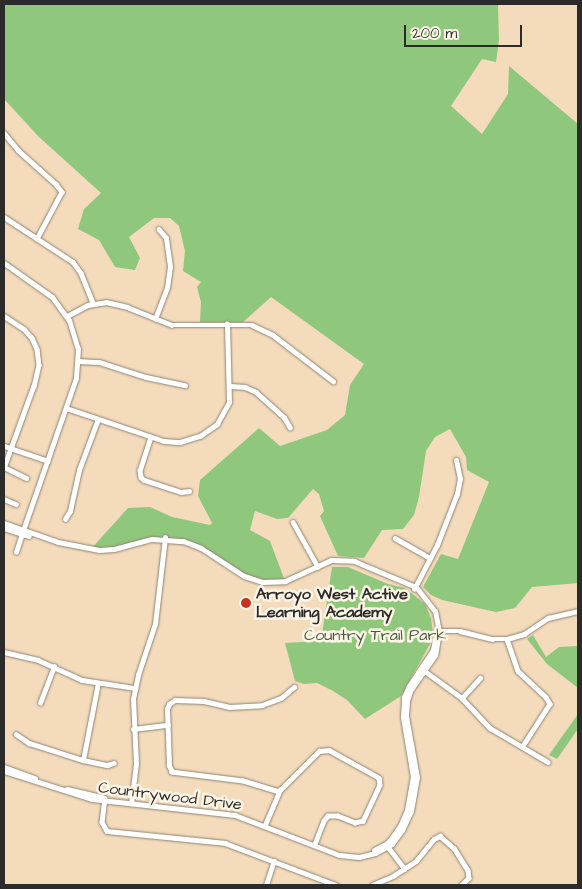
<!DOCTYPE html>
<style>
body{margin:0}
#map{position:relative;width:582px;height:889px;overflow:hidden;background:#f3dbbb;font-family:"Architects Daughter",sans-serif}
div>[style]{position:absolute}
.green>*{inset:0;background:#8fc87c}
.roads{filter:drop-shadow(0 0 1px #8f8373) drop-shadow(0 0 1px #8f8373)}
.minor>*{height:4.5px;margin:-2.25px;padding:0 2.25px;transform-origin:2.25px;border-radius:2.25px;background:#fff}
.tertiary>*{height:5px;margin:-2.5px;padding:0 2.5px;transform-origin:2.5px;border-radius:2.5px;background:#fff}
.dots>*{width:14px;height:14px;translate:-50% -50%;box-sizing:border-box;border:2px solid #fcf5e5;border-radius:50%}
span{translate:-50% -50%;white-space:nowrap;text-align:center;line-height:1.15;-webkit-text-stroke:5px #fcf5e5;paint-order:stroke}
.poi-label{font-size:16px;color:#2b2b2b;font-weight:700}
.left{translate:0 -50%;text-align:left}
.park-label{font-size:16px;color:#495a43}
.street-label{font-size:16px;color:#2b2b2b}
.frame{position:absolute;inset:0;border:5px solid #2b2b2b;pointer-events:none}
.scale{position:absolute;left:404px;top:25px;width:118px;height:22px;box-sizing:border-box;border:2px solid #2b2b2b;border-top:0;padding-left:6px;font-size:15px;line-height:18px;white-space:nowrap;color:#2b2b2b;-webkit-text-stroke:4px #fcf5e5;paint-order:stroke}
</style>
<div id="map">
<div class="green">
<div style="clip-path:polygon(4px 4px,498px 4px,499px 40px,496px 62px,482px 59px,451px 106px,482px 134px,508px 94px,509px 66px,578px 124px,578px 583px,532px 587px,515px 608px,496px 612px,442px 600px,431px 595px,423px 587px,441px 554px,458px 559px,489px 482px,467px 470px,466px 457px,450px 429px,435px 437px,426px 451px,419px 497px,414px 515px,403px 529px,382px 530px,364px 558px,338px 556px,320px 516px,324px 511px,319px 494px,313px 489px,288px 518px,277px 519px,255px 511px,250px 530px,270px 541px,285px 581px,254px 580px,201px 548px,165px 538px,114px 549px,91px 549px,128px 508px,150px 507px,172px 517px,210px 525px,212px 523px,198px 496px,200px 480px,259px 428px,280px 446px,327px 430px,345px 415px,350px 385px,364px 364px,271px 297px,243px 322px,200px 322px,201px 302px,197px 287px,201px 282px,183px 271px,185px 251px,179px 226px,170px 218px,154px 218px,129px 237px,140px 258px,135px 270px,115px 267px,99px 240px,78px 229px,84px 209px,101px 193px,39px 137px,4px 99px)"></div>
<div style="clip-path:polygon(332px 567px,348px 567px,388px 584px,405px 588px,425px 604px,431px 618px,433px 633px,431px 642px,401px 696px,365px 719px,347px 700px,333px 691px,317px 683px,304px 684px,295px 681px,285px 643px,321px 641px)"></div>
<div style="clip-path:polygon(533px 635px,546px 657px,559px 647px,578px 646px,578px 688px,547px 664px,527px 639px)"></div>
<div style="clip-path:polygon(578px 714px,578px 729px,557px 759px,549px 755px)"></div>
</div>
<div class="roads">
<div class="minor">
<div style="left:4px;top:133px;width:23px;rotate:50deg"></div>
<div style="left:19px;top:151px;width:50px;rotate:41.7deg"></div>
<div style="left:56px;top:184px;width:10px;rotate:53deg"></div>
<div style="left:62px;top:192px;width:53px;rotate:118deg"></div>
<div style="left:4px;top:217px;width:82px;rotate:33.1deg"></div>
<div style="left:73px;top:262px;width:14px;rotate:54deg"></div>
<div style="left:81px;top:273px;width:32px;rotate:68deg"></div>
<div style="left:4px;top:316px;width:24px;rotate:33deg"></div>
<div style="left:24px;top:329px;width:12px;rotate:48deg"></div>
<div style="left:32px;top:338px;width:12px;rotate:66deg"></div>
<div style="left:37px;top:349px;width:16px;rotate:83deg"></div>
<div style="left:39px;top:365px;width:22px;rotate:103deg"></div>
<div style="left:34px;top:386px;width:87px;rotate:110.1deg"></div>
<div style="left:67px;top:316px;width:24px;rotate:-28deg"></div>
<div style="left:88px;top:305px;width:18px;rotate:-9deg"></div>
<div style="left:106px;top:302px;width:22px;rotate:13deg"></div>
<div style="left:127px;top:307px;width:48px;rotate:21.8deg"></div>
<div style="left:172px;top:325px;width:80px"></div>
<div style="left:252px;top:325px;width:23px;rotate:25deg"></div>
<div style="left:273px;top:335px;width:76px;rotate:37.5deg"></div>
<div style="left:155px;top:319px;width:33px;rotate:-69deg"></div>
<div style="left:167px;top:288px;width:21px;rotate:-82deg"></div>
<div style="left:170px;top:267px;width:29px;rotate:-98deg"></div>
<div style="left:166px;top:238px;width:11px;rotate:-131deg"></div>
<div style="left:78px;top:361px;width:21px;rotate:3deg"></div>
<div style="left:99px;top:362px;width:49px;rotate:17.7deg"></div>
<div style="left:146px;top:377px;width:40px;rotate:12deg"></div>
<div style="left:230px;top:386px;width:15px;rotate:4deg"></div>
<div style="left:245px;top:387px;width:12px;rotate:24deg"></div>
<div style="left:256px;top:392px;width:38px;rotate:42deg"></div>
<div style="left:284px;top:417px;width:12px;rotate:59deg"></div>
<div style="left:66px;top:408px;width:103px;rotate:18.6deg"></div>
<div style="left:164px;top:441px;width:16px;rotate:4deg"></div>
<div style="left:180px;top:442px;width:21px;rotate:-17deg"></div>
<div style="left:200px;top:436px;width:21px;rotate:-35deg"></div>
<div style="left:217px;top:424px;width:25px;rotate:-61deg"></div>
<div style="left:229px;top:402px;width:78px;rotate:-91.5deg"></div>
<div style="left:151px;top:437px;width:35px;rotate:108deg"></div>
<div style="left:140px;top:470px;width:7px;rotate:82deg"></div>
<div style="left:141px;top:477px;width:4px;rotate:45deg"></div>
<div style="left:144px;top:480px;width:39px;rotate:18deg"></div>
<div style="left:181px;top:492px;width:8px;rotate:-7deg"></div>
<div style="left:4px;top:446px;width:46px;rotate:18.8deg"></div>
<div style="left:4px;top:467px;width:25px;rotate:26deg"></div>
<div style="left:4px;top:499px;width:13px;rotate:23deg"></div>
<div style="left:65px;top:519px;width:9px;rotate:-58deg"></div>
<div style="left:70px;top:511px;width:42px;rotate:-77.6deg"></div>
<div style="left:79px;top:470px;width:54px;rotate:-69.6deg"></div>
<div style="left:293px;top:522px;width:51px;rotate:60.9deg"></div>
<div style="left:395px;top:538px;width:40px;rotate:29.7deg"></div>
<div style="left:16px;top:552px;width:19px;rotate:-72deg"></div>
<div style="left:414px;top:589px;width:50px;rotate:-62.4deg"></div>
<div style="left:437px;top:545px;width:55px;rotate:-68.6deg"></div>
<div style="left:457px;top:494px;width:15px;rotate:-79deg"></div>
<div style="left:460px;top:479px;width:19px;rotate:-102deg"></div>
<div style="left:436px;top:631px;width:24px"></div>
<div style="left:460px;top:631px;width:33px;rotate:14deg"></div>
<div style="left:492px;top:639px;width:15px"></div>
<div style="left:507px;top:639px;width:18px;rotate:-16deg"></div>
<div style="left:524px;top:634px;width:29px;rotate:-34deg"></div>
<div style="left:548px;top:618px;width:31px;rotate:-13deg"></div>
<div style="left:507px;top:639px;width:34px;rotate:71deg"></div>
<div style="left:518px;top:671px;width:38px;rotate:43deg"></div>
<div style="left:546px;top:697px;width:8px;rotate:60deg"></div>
<div style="left:550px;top:704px;width:50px;rotate:122.7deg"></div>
<div style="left:4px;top:652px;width:35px;rotate:13deg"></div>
<div style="left:38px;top:660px;width:48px;rotate:24.4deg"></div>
<div style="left:82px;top:680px;width:54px;rotate:8.6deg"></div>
<div style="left:422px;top:669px;width:49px;rotate:35.9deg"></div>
<div style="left:462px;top:698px;width:41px;rotate:47deg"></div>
<div style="left:490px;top:728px;width:67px;rotate:30.4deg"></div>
<div style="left:462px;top:698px;width:27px;rotate:-48deg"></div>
<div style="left:40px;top:703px;width:39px;rotate:-69deg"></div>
<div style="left:133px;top:729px;width:35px;rotate:-7deg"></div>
<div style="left:16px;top:734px;width:16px;rotate:35deg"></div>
<div style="left:29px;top:743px;width:57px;rotate:17.5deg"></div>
<div style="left:83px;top:760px;width:25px;rotate:12deg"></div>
<div style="left:107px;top:765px;width:7px;rotate:-16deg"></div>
<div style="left:83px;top:760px;width:78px;rotate:-79deg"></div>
<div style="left:279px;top:792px;width:38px;rotate:-163deg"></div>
<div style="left:243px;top:781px;width:72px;rotate:-172.8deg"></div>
<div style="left:172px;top:772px;width:7px;rotate:-117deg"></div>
<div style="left:169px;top:766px;width:57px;rotate:-92deg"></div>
<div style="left:167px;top:709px;width:5px;rotate:-68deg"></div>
<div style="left:169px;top:704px;width:7px;rotate:-34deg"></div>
<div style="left:175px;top:700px;width:29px;rotate:2deg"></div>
<div style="left:204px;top:701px;width:26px;rotate:13deg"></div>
<div style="left:229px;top:707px;width:33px;rotate:-3deg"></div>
<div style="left:262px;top:705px;width:20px;rotate:-20deg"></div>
<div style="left:281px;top:698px;width:17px;rotate:-40deg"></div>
<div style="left:105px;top:798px;width:24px;rotate:97deg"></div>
<div style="left:102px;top:822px;width:10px;rotate:61deg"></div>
<div style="left:107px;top:831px;width:119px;rotate:5.8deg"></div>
<div style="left:225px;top:843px;width:119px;rotate:20.7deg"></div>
<div style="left:131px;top:804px;width:40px;rotate:-82.9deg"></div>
<div style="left:136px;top:764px;width:65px;rotate:-92.6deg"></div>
<div style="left:133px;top:699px;width:25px;rotate:-78deg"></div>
<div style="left:138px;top:675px;width:54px;rotate:-71.6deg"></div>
<div style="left:155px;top:624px;width:87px;rotate:-83.4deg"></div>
<div style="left:265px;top:825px;width:38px;rotate:-67deg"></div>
<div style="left:280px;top:790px;width:55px;rotate:-45deg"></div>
<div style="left:319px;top:751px;width:10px;rotate:-6deg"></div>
<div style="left:329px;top:750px;width:54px;rotate:29deg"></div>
<div style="left:376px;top:776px;width:4px;rotate:34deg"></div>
<div style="left:379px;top:778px;width:7px;rotate:82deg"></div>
<div style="left:380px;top:785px;width:40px;rotate:115deg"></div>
<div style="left:363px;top:821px;width:8px;rotate:166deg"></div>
<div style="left:355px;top:823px;width:18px;rotate:-158deg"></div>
<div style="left:338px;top:816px;width:10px;rotate:180deg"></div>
<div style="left:328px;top:816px;width:6px;rotate:129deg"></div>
<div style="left:324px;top:821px;width:26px;rotate:111deg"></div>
<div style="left:386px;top:844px;width:31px;rotate:53deg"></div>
<div style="left:266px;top:885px;width:25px;rotate:-72deg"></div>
<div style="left:372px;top:885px;width:23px;rotate:-23deg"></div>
<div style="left:393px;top:876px;width:27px;rotate:-33deg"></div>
<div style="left:416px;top:861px;width:28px;rotate:-51deg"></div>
<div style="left:434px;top:839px;width:7px;rotate:-27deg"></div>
<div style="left:440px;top:836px;width:18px;rotate:41deg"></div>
<div style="left:454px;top:848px;width:26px;rotate:58deg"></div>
<div style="left:468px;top:870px;width:8px;rotate:83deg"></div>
<div style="left:469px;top:878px;width:10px;rotate:135deg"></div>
</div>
<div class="tertiary">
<div style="left:4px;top:263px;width:59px;rotate:35.3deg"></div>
<div style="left:52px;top:297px;width:29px;rotate:54deg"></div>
<div style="left:69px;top:320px;width:30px;rotate:73deg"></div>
<div style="left:78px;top:349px;width:29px;rotate:94deg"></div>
<div style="left:76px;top:378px;width:164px;rotate:109.2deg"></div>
<div style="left:4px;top:523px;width:57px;rotate:19.4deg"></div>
<div style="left:58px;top:542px;width:42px;rotate:11deg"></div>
<div style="left:99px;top:550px;width:15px;rotate:-4deg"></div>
<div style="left:114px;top:549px;width:39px;rotate:-15deg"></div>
<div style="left:152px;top:539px;width:31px;rotate:4deg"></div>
<div style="left:183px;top:541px;width:19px;rotate:21deg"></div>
<div style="left:201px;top:548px;width:51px;rotate:33.1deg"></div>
<div style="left:244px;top:576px;width:19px;rotate:18deg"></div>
<div style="left:262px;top:582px;width:23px;rotate:-2deg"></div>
<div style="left:285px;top:581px;width:51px;rotate:-24.5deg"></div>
<div style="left:331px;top:560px;width:23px;rotate:2deg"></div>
<div style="left:354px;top:561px;width:67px;rotate:22.8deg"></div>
<div style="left:416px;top:587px;width:31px;rotate:52deg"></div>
<div style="left:435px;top:611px;width:20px;rotate:79deg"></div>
<div style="left:439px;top:631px;width:24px;rotate:99deg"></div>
<div style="left:435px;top:655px;width:44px;rotate:124.8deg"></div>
<div style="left:410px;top:691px;width:10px;rotate:107deg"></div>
<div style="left:407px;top:701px;width:15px;rotate:94deg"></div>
<div style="left:406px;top:716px;width:62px;rotate:79.8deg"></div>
<div style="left:417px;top:777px;width:35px;rotate:100deg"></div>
<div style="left:411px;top:811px;width:21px;rotate:115deg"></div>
<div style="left:402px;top:830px;width:17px;rotate:126deg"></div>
<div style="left:392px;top:844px;width:19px;rotate:152deg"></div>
<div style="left:375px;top:853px;width:16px;rotate:166deg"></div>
<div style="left:359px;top:857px;width:20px;rotate:-174deg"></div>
<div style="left:339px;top:855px;width:111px;rotate:-159deg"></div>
<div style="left:235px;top:815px;width:144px;rotate:-173.6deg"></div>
<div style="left:92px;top:799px;width:92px;rotate:-162.3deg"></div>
<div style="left:4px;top:528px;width:26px;rotate:18deg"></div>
<div style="left:4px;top:767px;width:33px;rotate:20deg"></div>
<div style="left:67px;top:789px;width:36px;rotate:13deg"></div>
<div style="left:374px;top:850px;width:13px;rotate:-27deg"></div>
<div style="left:386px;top:844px;width:7px;rotate:-45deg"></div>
<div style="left:391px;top:839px;width:18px;rotate:-56deg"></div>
<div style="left:401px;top:824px;width:15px;rotate:-67deg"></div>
<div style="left:407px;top:810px;width:34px;rotate:-80deg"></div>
<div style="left:413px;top:777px;width:61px;rotate:-99.5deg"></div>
<div style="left:403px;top:717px;width:20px;rotate:-87deg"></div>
<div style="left:404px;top:697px;width:12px;rotate:-66deg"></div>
<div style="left:409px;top:686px;width:43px;rotate:-56.3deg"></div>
<div style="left:433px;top:650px;width:15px;rotate:-79deg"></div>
</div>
</div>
<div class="dots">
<div style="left:246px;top:603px;background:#c8321e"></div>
</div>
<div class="poi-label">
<span class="left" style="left:256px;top:603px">Arroyo West Active<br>Learning Academy</span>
</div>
<div class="park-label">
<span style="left:375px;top:635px">Country Trail Park</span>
</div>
<div class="street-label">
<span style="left:170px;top:796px;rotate:7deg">Countrywood Drive</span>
</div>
<div class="frame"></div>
<div class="scale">200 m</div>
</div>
